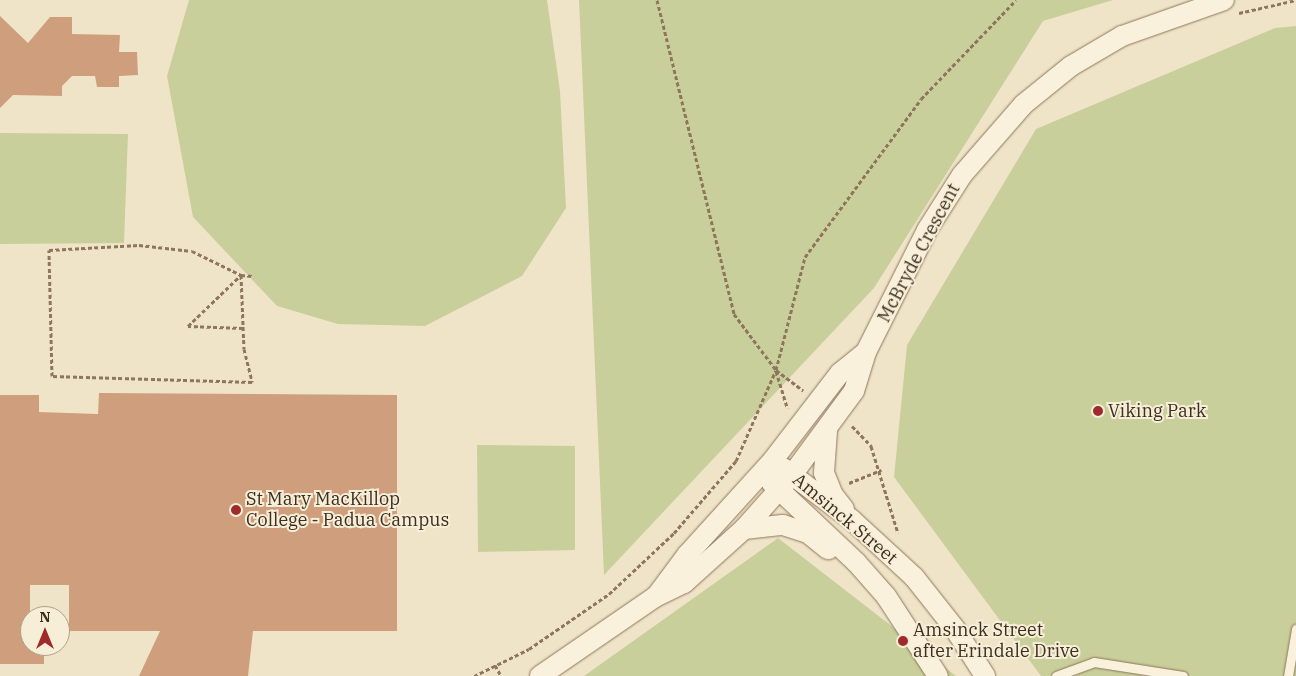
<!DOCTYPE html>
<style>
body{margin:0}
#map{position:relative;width:1296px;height:676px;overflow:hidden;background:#f0e4c8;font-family:"IBM Plex Serif",serif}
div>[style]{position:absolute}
.green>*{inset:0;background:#c9cf9b}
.building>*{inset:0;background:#cf9f7d}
.path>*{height:3px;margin-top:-1.5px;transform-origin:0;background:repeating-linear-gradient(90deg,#8d765c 0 4px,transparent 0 6.5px)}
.roads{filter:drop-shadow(0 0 1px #8d765c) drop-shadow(0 0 1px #8d765c)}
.service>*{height:9px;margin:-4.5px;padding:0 4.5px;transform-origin:4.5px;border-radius:4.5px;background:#faf1dc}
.tertiary>*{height:20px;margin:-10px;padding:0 10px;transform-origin:10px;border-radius:10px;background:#faf1dc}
.dots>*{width:14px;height:14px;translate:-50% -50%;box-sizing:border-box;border:2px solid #f7eed8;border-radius:50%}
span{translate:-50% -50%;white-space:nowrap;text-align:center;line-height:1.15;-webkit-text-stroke:4px #f7eed8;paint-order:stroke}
.street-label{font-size:18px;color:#3d2e20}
.poi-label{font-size:18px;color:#3d2e20}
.left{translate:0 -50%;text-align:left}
.north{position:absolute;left:20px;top:606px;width:50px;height:50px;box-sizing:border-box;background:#f7eed8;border:1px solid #ada18e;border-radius:50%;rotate:0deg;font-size:14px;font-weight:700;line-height:20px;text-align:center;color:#3d2e20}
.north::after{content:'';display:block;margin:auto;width:18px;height:22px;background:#9e2a2b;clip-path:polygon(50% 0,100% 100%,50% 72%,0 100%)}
</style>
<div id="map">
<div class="green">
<div style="clip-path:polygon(189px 0,547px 0,560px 91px,566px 208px,522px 276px,425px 326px,338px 324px,277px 306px,193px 217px,167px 76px)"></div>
<div style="clip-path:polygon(579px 0,1113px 0,1043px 21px,874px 288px,604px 575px)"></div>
<div style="clip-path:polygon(1296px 26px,1296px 676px,1041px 676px,894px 477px,907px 345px,1036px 129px,1275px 28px)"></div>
<div style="clip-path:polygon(0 133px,128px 134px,124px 243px,0 244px)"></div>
<div style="clip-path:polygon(477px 445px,575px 446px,575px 550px,478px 552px)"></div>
<div style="clip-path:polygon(778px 538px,956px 676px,584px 676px)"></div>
</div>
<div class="building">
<div style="clip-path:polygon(0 16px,28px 43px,50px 17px,72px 17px,72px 34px,120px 35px,119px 52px,137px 52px,138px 75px,119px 76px,119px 87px,97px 87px,95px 76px,72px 76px,62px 86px,62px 96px,13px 95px,0 108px)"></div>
<div style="clip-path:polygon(99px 393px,397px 395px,397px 631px,253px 631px,248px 676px,139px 676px,160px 631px,69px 631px,69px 585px,30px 585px,30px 646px,44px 646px,44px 664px,0 664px,0 395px,39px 395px,39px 412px,98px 414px)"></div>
</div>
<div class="path">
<div style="left:657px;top:0;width:323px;rotate:76.2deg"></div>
<div style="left:734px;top:314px;width:70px;rotate:53.1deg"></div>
<div style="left:776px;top:370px;width:34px;rotate:37deg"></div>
<div style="left:1239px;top:13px;width:58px;rotate:-12.8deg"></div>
<div style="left:139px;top:245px;width:53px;rotate:6.5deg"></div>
<div style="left:192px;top:251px;width:55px;rotate:26.1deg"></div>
<div style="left:241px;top:275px;width:74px;rotate:87.7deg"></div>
<div style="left:244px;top:349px;width:34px;rotate:76deg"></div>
<div style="left:252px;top:382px;width:200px;rotate:-178.3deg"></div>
<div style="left:52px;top:376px;width:126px;rotate:-91.4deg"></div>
<div style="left:49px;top:250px;width:90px;rotate:-3.2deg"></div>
<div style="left:243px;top:328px;width:55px;rotate:-177.9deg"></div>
<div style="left:188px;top:326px;width:74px;rotate:-43.9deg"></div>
<div style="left:241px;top:275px;width:11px;rotate:5deg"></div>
<div style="left:776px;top:371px;width:39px;rotate:73deg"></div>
<div style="left:852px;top:426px;width:28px;rotate:46deg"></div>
<div style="left:871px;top:446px;width:91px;rotate:72.8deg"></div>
<div style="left:849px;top:483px;width:35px;rotate:-22deg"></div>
<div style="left:495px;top:665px;width:13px;rotate:61deg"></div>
<div style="left:474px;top:676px;width:61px;rotate:-26.1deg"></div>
<div style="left:529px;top:649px;width:97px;rotate:-34.5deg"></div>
<div style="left:609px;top:594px;width:89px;rotate:-43.2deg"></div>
<div style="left:674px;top:533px;width:95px;rotate:-49.3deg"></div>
<div style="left:736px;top:461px;width:99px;rotate:-66.3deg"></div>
<div style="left:776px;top:370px;width:117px;rotate:-75.6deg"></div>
<div style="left:805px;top:257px;width:196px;rotate:-53.7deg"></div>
<div style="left:921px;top:99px;width:137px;rotate:-46.2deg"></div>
</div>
<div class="roads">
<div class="service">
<div style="left:1056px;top:676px;width:40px;rotate:-20.2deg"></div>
<div style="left:1094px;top:662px;width:90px;rotate:8.9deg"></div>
<div style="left:1288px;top:676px;width:48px;rotate:-80.3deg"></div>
</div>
<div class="tertiary">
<div style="left:827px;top:431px;width:42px;rotate:94.1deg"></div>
<div style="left:824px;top:473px;width:24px;rotate:68deg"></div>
<div style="left:833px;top:495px;width:18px;rotate:52deg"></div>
<div style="left:783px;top:468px;width:86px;rotate:37deg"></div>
<div style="left:852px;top:520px;width:84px;rotate:42.6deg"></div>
<div style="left:914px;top:577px;width:66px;rotate:51.7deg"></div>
<div style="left:955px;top:629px;width:56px;rotate:57.4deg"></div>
<div style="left:771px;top:482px;width:117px;rotate:43.3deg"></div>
<div style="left:856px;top:562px;width:45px;rotate:48.6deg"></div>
<div style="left:886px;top:596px;width:95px;rotate:57deg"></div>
<div style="left:744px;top:529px;width:39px;rotate:-6deg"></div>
<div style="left:783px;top:525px;width:26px;rotate:18deg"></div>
<div style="left:808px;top:533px;width:26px;rotate:39deg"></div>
<div style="left:658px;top:594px;width:49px;rotate:-53.4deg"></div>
<div style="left:687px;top:555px;width:128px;rotate:-47.8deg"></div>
<div style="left:773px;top:460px;width:110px;rotate:-52.4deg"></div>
<div style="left:840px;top:373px;width:33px;rotate:-39deg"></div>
<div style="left:540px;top:676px;width:140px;rotate:-34.5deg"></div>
<div style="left:655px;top:597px;width:32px;rotate:-26deg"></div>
<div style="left:684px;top:583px;width:81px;rotate:-42deg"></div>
<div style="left:744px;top:529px;width:72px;rotate:-48.4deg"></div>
<div style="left:792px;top:475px;width:104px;rotate:-53.6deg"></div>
<div style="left:854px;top:391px;width:41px;rotate:-72.9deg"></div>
<div style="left:866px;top:352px;width:136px;rotate:-63.4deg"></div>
<div style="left:927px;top:230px;width:65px;rotate:-57.5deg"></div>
<div style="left:962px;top:175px;width:94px;rotate:-48.9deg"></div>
<div style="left:1024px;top:104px;width:60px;rotate:-39deg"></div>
<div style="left:1071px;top:66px;width:59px;rotate:-30.5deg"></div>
<div style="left:1122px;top:36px;width:108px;rotate:-19.4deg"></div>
</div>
</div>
<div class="dots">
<div style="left:1098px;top:411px;background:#9e2a2b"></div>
<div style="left:236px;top:510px;background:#9e2a2b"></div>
<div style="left:903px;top:641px;background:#9e2a2b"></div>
</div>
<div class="street-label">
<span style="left:919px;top:253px;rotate:-62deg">McBryde Crescent</span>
<span style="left:845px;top:519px;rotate:40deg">Amsinck Street</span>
</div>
<div class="poi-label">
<span class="left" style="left:1108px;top:411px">Viking Park</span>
<span class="left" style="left:246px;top:510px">St Mary MacKillop<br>College - Padua Campus</span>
<span class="left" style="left:913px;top:641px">Amsinck Street<br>after Erindale Drive</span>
</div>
<div class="north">N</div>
</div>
